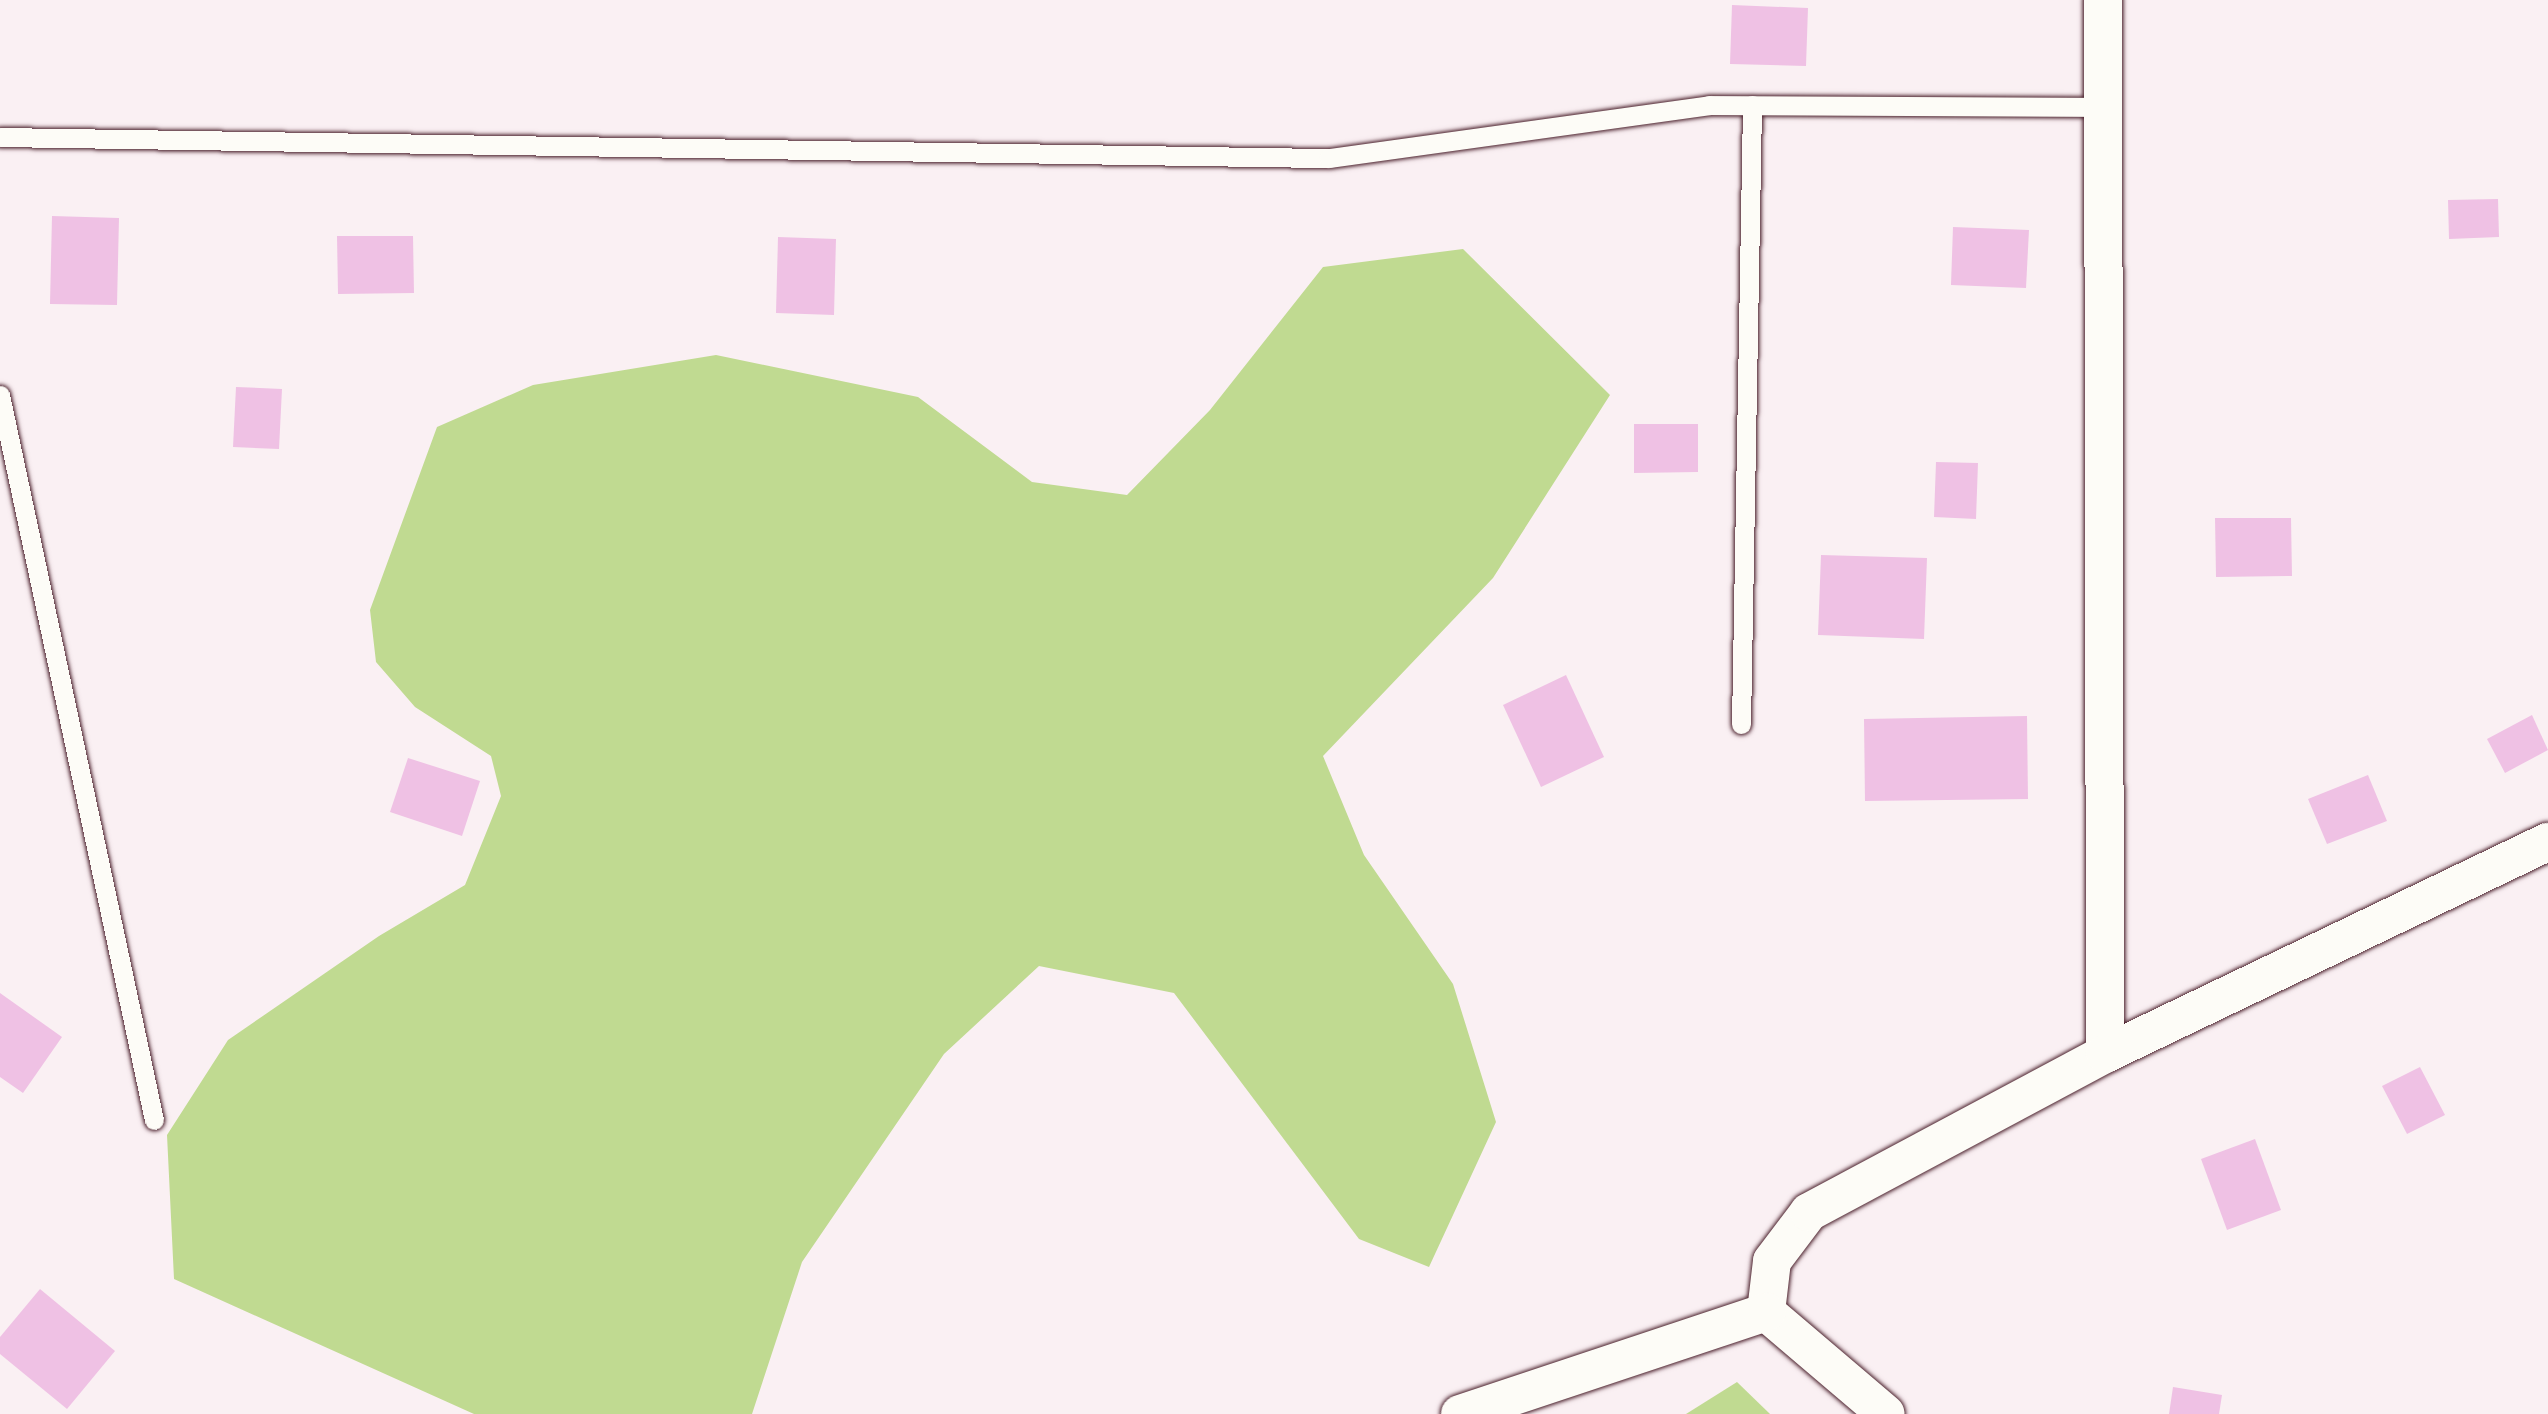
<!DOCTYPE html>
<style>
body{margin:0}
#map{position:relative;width:2548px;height:1414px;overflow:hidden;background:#faf0f3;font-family:Sriracha,sans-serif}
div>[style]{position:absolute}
.green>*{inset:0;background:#c0da91}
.building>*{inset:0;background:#efc1e4}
.roads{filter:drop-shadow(0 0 2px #4a1f2b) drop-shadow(0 0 2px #4a1f2b)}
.lane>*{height:19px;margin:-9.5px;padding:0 9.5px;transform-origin:9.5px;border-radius:9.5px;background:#fdfcf7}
.street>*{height:38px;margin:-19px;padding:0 19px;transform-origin:19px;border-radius:19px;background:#fdfcf7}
span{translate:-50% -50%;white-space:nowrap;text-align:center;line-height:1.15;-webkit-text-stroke:5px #fdfcf7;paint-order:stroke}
</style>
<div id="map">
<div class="green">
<div style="clip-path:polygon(1463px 249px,1610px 395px,1493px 578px,1323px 756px,1364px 855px,1453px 984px,1496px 1122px,1429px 1267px,1359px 1239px,1174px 993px,1039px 966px,944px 1054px,802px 1262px,752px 1414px,474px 1414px,174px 1279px,167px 1135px,228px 1040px,379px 936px,465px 885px,501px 796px,491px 756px,415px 707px,376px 662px,370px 610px,437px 427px,533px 385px,716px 355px,918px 397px,1032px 482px,1127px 495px,1210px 410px,1323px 267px)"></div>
<div style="clip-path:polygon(1737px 1382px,1770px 1414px,1686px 1414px)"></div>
</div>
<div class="building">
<div style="clip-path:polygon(1732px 5px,1808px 8px,1806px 66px,1730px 64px)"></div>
<div style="clip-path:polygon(2498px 199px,2499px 237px,2449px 239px,2448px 200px)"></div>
<div style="clip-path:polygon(52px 216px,119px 218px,117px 305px,50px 304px)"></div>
<div style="clip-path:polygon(1953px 227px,2029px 230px,2026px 288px,1951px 285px)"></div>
<div style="clip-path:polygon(337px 236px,413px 236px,414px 293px,338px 294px)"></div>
<div style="clip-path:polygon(778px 237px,836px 239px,834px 315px,776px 313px)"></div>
<div style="clip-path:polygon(236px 387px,282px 389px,279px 449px,233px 447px)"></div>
<div style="clip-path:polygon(1634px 424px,1698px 424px,1698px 472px,1634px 473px)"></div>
<div style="clip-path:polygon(1936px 462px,1978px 463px,1976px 519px,1934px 517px)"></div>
<div style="clip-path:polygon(2215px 518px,2291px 518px,2292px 576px,2216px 577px)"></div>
<div style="clip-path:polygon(1821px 555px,1927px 558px,1924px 639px,1818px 635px)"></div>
<div style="clip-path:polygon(1566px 675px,1604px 757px,1541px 787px,1503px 705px)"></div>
<div style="clip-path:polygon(2532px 715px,2548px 750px,2505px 773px,2487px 739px)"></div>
<div style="clip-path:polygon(2027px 716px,2028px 799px,1865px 801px,1864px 719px)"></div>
<div style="clip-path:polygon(408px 758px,480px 781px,462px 836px,390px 812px)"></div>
<div style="clip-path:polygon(2368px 775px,2387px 821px,2327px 844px,2308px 799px)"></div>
<div style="clip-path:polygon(0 993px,62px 1037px,23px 1093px,0 1077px)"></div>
<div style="clip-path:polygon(2420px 1067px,2445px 1115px,2407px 1134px,2382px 1086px)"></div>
<div style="clip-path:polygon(2255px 1139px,2281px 1210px,2227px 1230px,2201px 1159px)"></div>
<div style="clip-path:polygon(40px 1289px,115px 1351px,67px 1409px,0 1354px,0 1337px)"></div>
<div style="clip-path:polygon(2173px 1387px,2222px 1395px,2219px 1414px,2169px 1414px)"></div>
</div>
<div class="roads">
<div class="lane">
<div style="left:0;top:137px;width:1329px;rotate:0.91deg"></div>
<div style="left:1329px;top:158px;width:384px;rotate:-7.9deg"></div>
<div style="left:1709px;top:105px;width:395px;rotate:0.3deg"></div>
<div style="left:0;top:395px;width:741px;rotate:78.01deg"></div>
<div style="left:1741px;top:724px;width:619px;rotate:-88.98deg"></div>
</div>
<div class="street">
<div style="left:2103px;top:0;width:1054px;rotate:89.89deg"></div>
<div style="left:1766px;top:1312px;width:51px;rotate:-83.3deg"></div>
<div style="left:1772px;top:1261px;width:61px;rotate:-52.9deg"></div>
<div style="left:1809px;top:1212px;width:336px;rotate:-28.1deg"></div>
<div style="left:2105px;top:1054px;width:491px;rotate:-25.6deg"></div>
<div style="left:1766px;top:1312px;width:157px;rotate:40.4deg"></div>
<div style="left:1460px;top:1414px;width:323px;rotate:-18.4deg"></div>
</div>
</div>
</div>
